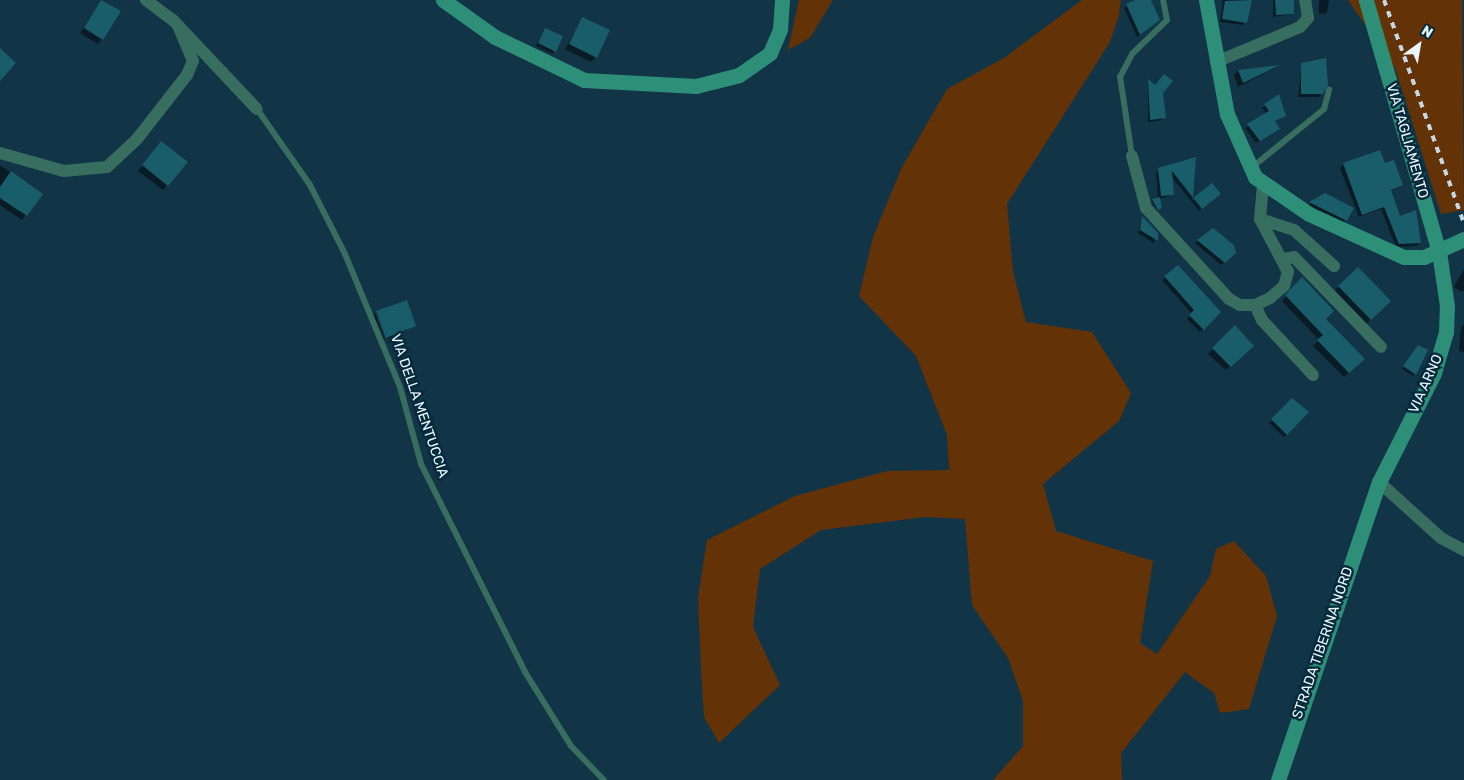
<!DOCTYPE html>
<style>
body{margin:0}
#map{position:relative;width:1464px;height:780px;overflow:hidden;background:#113446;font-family:Rubik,sans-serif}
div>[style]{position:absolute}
.green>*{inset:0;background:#643207}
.shadow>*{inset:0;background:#0007}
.building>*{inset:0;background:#195d6b}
.lane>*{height:6px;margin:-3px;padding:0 3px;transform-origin:3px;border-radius:3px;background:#376e5f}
.street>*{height:12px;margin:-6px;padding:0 6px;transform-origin:6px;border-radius:6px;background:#376e5f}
.secondary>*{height:15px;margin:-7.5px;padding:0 7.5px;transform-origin:7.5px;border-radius:7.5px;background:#2e8f79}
.rail>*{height:4px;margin-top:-2px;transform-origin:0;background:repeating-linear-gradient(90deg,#c7d7e1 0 6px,transparent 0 12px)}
span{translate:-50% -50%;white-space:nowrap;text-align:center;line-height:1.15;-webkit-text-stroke:5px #052a3c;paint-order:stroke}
.street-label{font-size:14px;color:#eaf7ff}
.north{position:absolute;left:1394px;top:20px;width:50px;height:50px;-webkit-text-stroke:4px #052a3c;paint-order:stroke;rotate:32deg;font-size:14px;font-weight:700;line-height:20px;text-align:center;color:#eaf7ff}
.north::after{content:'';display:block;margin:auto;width:18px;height:22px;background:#eaf7ff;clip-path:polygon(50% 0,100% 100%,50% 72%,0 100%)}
</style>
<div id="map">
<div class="green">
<div style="clip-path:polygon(799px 0,833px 0,810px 38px,788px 50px)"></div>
<div style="clip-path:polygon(1082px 0,1121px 0,1119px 15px,1110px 42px,1007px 204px,1013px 272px,1026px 322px,1092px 332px,1131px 393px,1119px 421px,1043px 484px,1056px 531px,1153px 561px,1140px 643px,1157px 654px,1210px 576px,1216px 549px,1234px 541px,1266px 576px,1277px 616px,1249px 709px,1220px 713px,1214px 693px,1185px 672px,1121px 753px,1122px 780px,993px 780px,1023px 746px,1023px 701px,1008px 658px,972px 605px,965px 519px,925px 517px,821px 530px,760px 569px,753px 627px,780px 685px,719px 743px,704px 717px,701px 670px,698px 597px,707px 540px,795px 496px,887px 471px,949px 470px,947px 435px,916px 356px,859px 296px,873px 237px,902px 167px,947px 89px,1004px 58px)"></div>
<div style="clip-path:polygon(1348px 0,1462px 0,1464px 210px,1441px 214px,1395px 68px)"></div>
</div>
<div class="shadow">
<div style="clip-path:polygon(1135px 0,1150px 0,1155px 23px,1137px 37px,1124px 8px)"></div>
<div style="clip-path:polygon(1223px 0,1251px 0,1243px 25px,1220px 22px)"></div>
<div style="clip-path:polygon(1273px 0,1292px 0,1293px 14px,1273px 17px)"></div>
<div style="clip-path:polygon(1319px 0,1329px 0,1327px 13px,1319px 14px)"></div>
<div style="clip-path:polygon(102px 1px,102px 39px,98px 44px,80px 33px)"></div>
<div style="clip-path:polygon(583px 18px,596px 57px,591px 62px,565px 49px)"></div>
<div style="clip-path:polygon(545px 29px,555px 51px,552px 54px,536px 46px)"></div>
<div style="clip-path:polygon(1302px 64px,1322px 93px,1319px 97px,1298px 97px)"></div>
<div style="clip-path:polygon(1277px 67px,1238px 87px,1234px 75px,1238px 71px)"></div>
<div style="clip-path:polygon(1148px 81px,1162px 93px,1162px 120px,1148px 122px)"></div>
<div style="clip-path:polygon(1279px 96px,1284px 116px,1274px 122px,1275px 131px,1256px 143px,1245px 128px,1267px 114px,1262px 108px)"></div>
<div style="clip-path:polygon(157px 147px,186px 162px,163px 190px,138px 171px)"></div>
<div style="clip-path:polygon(1195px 159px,1192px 201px,1212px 185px,1216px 196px,1199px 211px,1171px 176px,1172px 195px,1159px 199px,1157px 210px,1152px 201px,1158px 199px,1156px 172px)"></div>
<div style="clip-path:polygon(1344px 164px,1385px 165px,1402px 185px,1390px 191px,1400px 218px,1420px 242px,1417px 246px,1396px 247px,1381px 209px,1359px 217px,1340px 168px)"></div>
<div style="clip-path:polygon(0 165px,41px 194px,22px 220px,0 205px)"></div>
<div style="clip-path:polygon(1325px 195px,1346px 220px,1343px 222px,1308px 205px)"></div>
<div style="clip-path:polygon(1142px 220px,1157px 234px,1154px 243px,1138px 233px)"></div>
<div style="clip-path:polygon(1213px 230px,1234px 253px,1221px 265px,1195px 243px)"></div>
<div style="clip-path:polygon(1178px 266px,1219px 312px,1200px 332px,1187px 319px,1192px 314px,1162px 280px)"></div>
<div style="clip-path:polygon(1358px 268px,1389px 301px,1366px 324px,1334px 291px)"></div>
<div style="clip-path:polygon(1464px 269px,1464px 290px,1462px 292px,1454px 287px)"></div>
<div style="clip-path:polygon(1302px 279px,1324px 319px,1363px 359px,1344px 377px,1313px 346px,1319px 340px,1282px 301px)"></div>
<div style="clip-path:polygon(376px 312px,415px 326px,388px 339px)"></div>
<div style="clip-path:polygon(375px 313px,385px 340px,381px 341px,372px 317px)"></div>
<div style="clip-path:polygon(1464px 324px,1464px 352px,1459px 351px,1461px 327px)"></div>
<div style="clip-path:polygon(1235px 327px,1248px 350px,1226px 370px,1208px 354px)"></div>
<div style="clip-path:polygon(1416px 348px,1415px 374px,1413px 376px,1402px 369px)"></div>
<div style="clip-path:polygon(1292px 399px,1307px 412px,1284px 437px,1269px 423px)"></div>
</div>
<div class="building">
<div style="clip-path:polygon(101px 0,121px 11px,103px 40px,84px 28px)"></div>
<div style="clip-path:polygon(1135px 0,1151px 0,1160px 20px,1140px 35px,1126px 4px)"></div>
<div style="clip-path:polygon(1252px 0,1247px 23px,1222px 19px,1225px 1px)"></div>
<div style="clip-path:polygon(1275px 0,1294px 0,1294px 14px,1276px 15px)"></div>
<div style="clip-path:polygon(582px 17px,610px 30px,597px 58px,569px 44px)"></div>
<div style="clip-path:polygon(545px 28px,563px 36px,556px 52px,538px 43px)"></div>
<div style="clip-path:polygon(0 48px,16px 63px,0 81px)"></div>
<div style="clip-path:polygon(1326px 58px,1328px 85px,1323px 94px,1301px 94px,1301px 63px)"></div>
<div style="clip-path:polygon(1280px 65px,1243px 83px,1238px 70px)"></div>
<div style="clip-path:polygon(1164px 74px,1173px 81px,1163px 93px,1166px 118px,1150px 120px,1148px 79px,1155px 85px)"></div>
<div style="clip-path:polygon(1279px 94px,1286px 116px,1275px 121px,1280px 129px,1260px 141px,1247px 124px,1269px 111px,1264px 104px)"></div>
<div style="clip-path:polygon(161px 141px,188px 162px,168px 186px,142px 165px)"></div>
<div style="clip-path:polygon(1380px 150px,1385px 163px,1394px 160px,1403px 185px,1391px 190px,1400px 216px,1416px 210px,1421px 243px,1399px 244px,1384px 207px,1362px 215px,1343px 163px)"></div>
<div style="clip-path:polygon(1196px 157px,1193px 198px,1212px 183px,1221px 194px,1202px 209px,1172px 171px,1174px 195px,1161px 196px,1158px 168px)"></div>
<div style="clip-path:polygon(11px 171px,43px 194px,27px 216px,0 198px,0 187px)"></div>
<div style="clip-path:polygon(1325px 193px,1354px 208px,1347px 221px,1309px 202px)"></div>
<div style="clip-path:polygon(1160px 197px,1162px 208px,1158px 210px,1152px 199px)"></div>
<div style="clip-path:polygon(1142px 216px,1158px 233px,1158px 241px,1140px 230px)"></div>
<div style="clip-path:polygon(1213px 228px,1234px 245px,1236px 253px,1225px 263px,1197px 240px)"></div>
<div style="clip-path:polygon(1178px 265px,1221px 312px,1204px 330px,1189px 315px,1194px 310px,1164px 276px)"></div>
<div style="clip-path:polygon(1358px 267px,1391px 301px,1371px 320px,1338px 286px)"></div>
<div style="clip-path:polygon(1302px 277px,1334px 311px,1326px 319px,1365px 359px,1349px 373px,1317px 340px,1323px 335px,1285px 295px)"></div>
<div style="clip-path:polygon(407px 300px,416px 326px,386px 338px,376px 311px)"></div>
<div style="clip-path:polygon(1235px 325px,1254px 346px,1231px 367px,1212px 348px)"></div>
<div style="clip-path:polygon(1418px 345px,1428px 350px,1416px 375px,1403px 366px)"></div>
<div style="clip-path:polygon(1292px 398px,1309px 412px,1287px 435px,1271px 419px)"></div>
</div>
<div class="lane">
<div style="left:257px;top:109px;width:93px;rotate:55.1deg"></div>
<div style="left:310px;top:185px;width:77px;rotate:63.1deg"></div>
<div style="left:345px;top:254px;width:144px;rotate:67.5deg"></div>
<div style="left:400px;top:387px;width:80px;rotate:74.7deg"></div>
<div style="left:421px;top:464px;width:233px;rotate:63.4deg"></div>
<div style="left:525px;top:672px;width:87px;rotate:58.1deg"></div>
<div style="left:571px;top:746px;width:47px;rotate:45.9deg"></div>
<div style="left:1132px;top:156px;width:80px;rotate:-98.6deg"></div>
<div style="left:1120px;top:77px;width:27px;rotate:-62deg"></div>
<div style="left:1133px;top:53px;width:47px;rotate:-44.1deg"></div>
<div style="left:1167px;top:20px;width:20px;rotate:-101deg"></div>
<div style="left:1251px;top:168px;width:94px;rotate:-38.9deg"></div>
<div style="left:1324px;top:109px;width:20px;rotate:-75deg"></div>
</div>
<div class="street">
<div style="left:146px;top:0;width:34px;rotate:37deg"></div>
<div style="left:173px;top:20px;width:122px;rotate:46.7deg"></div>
<div style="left:1216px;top:62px;width:91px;rotate:-22.6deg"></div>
<div style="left:1300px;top:27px;width:12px;rotate:-48deg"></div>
<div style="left:1308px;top:18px;width:18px;rotate:-99deg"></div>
<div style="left:0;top:153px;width:66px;rotate:15.7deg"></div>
<div style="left:64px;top:171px;width:43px;rotate:-5.3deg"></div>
<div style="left:107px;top:167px;width:41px;rotate:-43deg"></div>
<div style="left:137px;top:139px;width:81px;rotate:-52deg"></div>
<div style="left:187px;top:75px;width:15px;rotate:-67deg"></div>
<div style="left:193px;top:61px;width:38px;rotate:-113deg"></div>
<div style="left:1132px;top:156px;width:54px;rotate:74.9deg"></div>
<div style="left:1146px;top:208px;width:123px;rotate:47.6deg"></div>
<div style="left:1229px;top:299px;width:13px;rotate:29deg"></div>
<div style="left:1240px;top:305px;width:15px"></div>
<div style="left:1255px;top:305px;width:17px;rotate:-25deg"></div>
<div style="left:1270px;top:298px;width:18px;rotate:-41deg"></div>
<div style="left:1284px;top:286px;width:15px;rotate:-74deg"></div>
<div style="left:1288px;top:272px;width:60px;rotate:-117.8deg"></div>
<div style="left:1260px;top:219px;width:35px;rotate:-85deg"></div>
<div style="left:1260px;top:219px;width:36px;rotate:18deg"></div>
<div style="left:1294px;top:230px;width:54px;rotate:42deg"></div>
<div style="left:1284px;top:259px;width:10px;rotate:-11deg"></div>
<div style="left:1294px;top:257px;width:125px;rotate:46deg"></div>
<div style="left:1255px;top:305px;width:17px;rotate:65deg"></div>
<div style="left:1262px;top:320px;width:75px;rotate:47.2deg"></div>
<div style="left:1379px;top:482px;width:84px;rotate:42.1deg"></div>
<div style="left:1441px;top:538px;width:26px;rotate:28deg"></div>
</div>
<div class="secondary">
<div style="left:443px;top:0;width:64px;rotate:35.4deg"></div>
<div style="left:495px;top:37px;width:99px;rotate:25.8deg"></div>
<div style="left:584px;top:80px;width:112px;rotate:3.1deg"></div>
<div style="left:696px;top:86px;width:44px;rotate:-14.3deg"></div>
<div style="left:739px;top:75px;width:38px;rotate:-35deg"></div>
<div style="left:770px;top:53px;width:26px;rotate:-67deg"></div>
<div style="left:780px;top:29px;width:29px;rotate:-86deg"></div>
<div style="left:1206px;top:0;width:116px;rotate:79.6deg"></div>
<div style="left:1227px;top:114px;width:69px;rotate:66deg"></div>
<div style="left:1255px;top:177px;width:65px;rotate:34.4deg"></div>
<div style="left:1309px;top:214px;width:104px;rotate:24.4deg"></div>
<div style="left:1404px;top:257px;width:20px"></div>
<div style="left:1424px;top:257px;width:44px;rotate:-24.2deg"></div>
<div style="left:1278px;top:780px;width:315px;rotate:-71.3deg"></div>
<div style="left:1379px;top:482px;width:122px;rotate:-63.2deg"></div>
<div style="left:1434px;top:373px;width:43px;rotate:-73.7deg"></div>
<div style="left:1446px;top:332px;width:26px;rotate:-88deg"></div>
<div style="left:1447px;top:306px;width:55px;rotate:-98.4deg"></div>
<div style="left:1439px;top:252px;width:262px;rotate:-106.2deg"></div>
</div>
<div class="rail">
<div style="left:1384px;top:0;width:238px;rotate:70.3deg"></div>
</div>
<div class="street-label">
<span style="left:1407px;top:141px;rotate:74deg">VIA TAGLIAMENTO</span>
<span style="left:1426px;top:384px;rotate:-66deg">VIA ARNO</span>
<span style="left:419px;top:406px;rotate:71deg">VIA DELLA MENTUCCIA</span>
<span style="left:1323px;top:643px;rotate:-71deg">STRADA TIBERINA NORD</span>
</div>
<div class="north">N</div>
</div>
